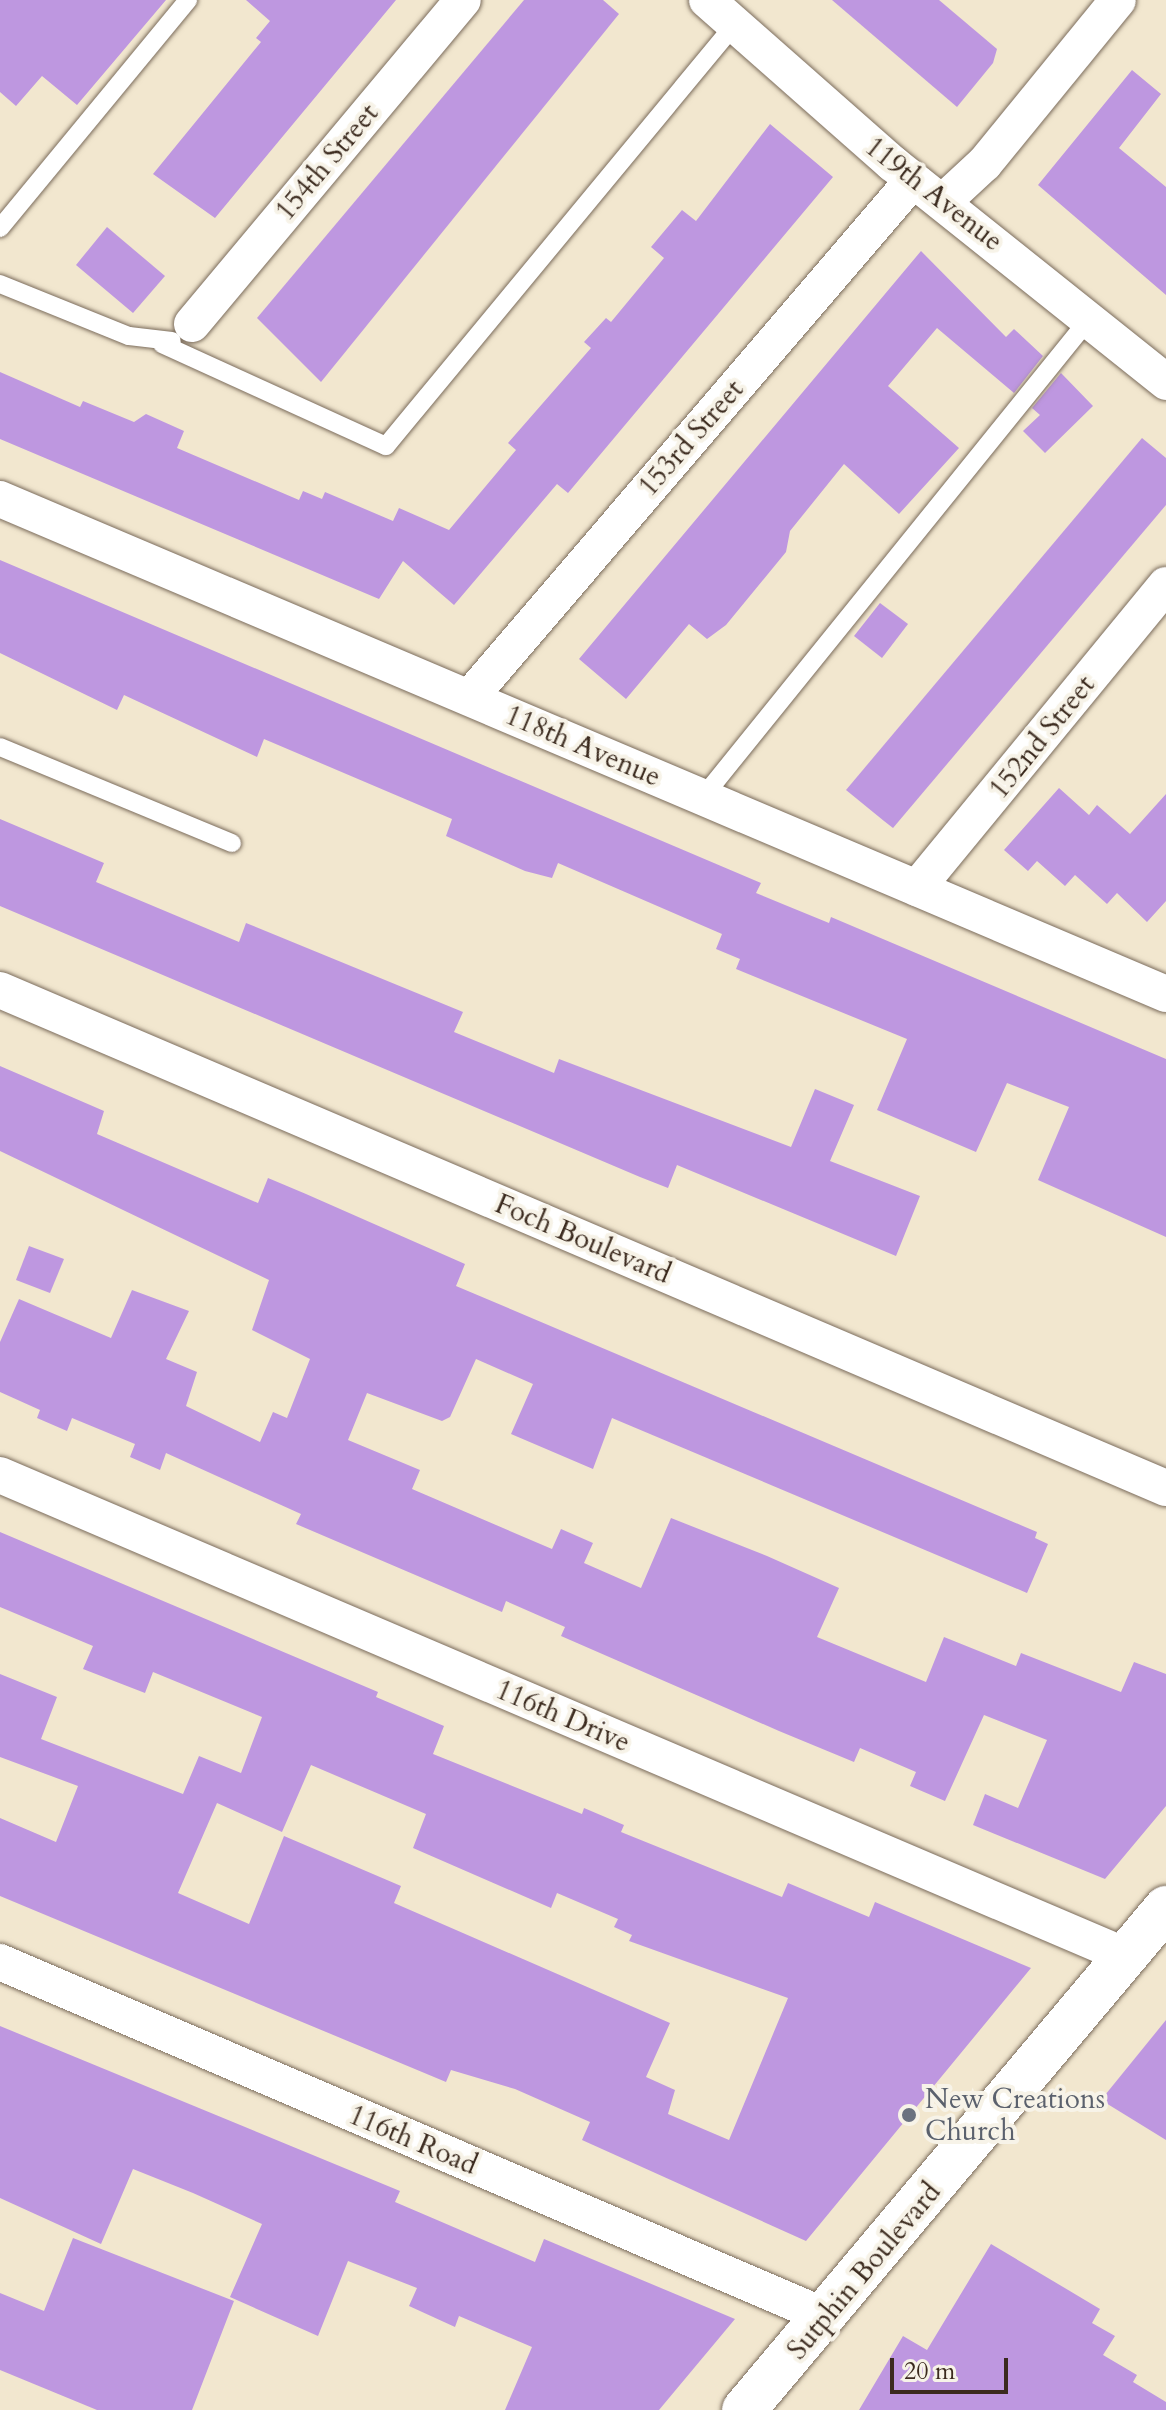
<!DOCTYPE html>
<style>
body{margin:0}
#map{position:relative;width:1166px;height:2410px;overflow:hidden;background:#f2e7cf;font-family:Cardo,serif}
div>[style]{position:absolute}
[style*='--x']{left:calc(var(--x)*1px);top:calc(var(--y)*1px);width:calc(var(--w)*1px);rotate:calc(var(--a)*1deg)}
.building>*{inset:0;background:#be97e0}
.roads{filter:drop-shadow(0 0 2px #7b6c5c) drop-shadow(0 0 2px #7b6c5c)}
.lane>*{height:18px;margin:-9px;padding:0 9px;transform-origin:9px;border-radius:9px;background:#fff}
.street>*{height:36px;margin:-18px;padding:0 18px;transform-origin:18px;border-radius:18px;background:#fff}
.secondary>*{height:44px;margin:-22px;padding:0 22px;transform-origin:22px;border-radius:22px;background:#fff}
.dots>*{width:22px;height:22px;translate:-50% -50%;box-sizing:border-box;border:4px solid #f7f3e8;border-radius:50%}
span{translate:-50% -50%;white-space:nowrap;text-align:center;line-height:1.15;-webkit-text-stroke:8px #f7f3e8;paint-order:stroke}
.street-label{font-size:28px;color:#3b2a1e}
.worship-label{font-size:28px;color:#5b616d}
.left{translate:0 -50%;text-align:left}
.scale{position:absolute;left:890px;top:2358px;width:118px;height:36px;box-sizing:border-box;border:4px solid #3b2a1e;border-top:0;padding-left:10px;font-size:24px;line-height:28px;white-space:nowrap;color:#3b2a1e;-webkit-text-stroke:6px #f7f3e8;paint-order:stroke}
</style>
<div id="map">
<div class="building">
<i style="clip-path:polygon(0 0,166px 0,77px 105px,42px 76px,16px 106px,0 92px)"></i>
<i style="clip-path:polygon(246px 0,396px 0,215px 218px,153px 174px,261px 42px,256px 38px,270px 21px)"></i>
<i style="clip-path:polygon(524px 0,603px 0,619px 14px,321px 382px,257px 318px)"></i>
<i style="clip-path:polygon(832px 0,939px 0,997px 49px,993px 63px,957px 107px)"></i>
<i style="clip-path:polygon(1132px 70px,1161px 94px,1119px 148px,1166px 187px,1166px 295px,1038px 185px)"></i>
<i style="clip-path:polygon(770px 124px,833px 177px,568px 493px,557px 484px,454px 605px,403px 561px,379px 599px,0 439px,0 372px,80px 407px,83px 401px,134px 422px,146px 414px,184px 431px,177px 448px,299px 500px,303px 491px,322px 499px,325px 492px,393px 521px,399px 508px,449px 530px,516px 450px,508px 443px,591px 348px,584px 342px,606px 318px,611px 322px,664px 258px,651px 247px,682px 210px,696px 221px)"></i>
<i style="clip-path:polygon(107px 227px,165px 276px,133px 313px,76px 265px)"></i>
<i style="clip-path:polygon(921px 251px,1006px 337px,1014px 329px,1043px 356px,1014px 393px,937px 328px,888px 386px,959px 448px,899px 514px,844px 464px,790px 531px,786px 552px,726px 625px,707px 639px,689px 624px,626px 699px,579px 659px)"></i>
<i style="clip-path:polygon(1061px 373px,1093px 406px,1045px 453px,1023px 431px,1040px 415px,1032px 408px)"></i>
<i style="clip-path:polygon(1142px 438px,1166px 458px,1166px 505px,893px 828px,884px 821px,846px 790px)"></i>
<i style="clip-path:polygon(0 560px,761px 883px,756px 893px,785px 905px,829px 923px,831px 917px,1166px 1059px,1166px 1237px,1038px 1180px,1069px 1107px,1007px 1083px,976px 1152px,877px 1110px,907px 1039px,736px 969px,740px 959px,716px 949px,722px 934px,558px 863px,552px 878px,525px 871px,446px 836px,452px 819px,264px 739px,257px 757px,124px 695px,117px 710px,0 653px)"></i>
<i style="clip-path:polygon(880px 603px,908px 624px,882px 658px,854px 636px)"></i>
<i style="clip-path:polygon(1059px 788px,1089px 815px,1097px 805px,1130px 834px,1166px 794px,1166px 901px,1147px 922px,1117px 893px,1107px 904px,1075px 875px,1065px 886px,1037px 861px,1028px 871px,1004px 850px)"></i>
<i style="clip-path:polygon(0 819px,104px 863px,96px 882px,239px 942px,246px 923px,463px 1012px,454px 1032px,554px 1073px,559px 1059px,791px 1147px,815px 1089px,854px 1105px,830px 1161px,920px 1196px,896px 1256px,677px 1165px,668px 1188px,640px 1177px,0 906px)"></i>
<i style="clip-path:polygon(0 1066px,104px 1111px,97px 1134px,258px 1203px,268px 1178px,306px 1194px,465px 1264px,456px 1286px,1037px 1532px,1035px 1538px,1048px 1544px,1027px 1593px,612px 1418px,593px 1469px,511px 1434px,533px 1384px,476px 1359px,450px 1417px,442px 1421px,367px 1393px,348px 1440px,420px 1470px,412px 1489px,552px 1549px,561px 1529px,593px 1543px,584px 1563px,641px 1588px,671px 1518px,767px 1556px,839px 1588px,817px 1637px,926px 1682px,944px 1637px,1016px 1666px,1021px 1653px,1121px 1692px,1134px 1662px,1166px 1674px,1166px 1806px,1105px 1879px,973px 1825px,985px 1794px,1018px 1808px,1047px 1740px,984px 1715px,945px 1801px,910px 1786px,916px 1772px,860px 1748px,854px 1762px,779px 1731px,561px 1636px,565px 1627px,506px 1601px,502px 1612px,296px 1524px,301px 1514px,166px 1453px,160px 1470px,130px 1457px,135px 1444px,72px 1418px,67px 1431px,37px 1418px,40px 1410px,0 1392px,0 1342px,19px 1299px,111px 1338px,132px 1290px,189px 1311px,166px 1359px,197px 1372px,186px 1406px,260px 1442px,273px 1412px,287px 1418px,310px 1359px,252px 1330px,269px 1280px,0 1151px)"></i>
<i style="clip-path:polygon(29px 1246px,64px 1259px,50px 1293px,16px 1280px)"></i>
<i style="clip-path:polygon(evenodd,0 1532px,378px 1692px,376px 1697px,444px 1726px,433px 1754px,582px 1814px,584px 1808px,624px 1825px,621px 1832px,782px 1897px,788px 1883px,869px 1917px,875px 1902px,1031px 1968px,806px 2241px,582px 2140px,590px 2122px,515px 2089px,451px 2070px,446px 2082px,0 1896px,0 1818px,56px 1842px,78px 1786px,0 1757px,0 1674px,57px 1697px,41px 1739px,183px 1794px,199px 1756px,241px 1773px,262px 1717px,153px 1672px,145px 1693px,83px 1669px,93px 1646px,0 1607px,0 1532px,311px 1765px,426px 1814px,413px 1848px,551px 1908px,557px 1893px,618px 1919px,614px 1927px,632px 1935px,629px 1941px,788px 1998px,729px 2140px,668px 2114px,675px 2090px,646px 2077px,670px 2023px,394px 1903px,401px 1886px,284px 1836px,249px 1924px,178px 1893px,217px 1803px,282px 1832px,311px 1765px)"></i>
<i style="clip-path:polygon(1166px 2020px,1166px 2140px,1101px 2100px)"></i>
<i style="clip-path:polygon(0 2026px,400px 2191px,395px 2202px,535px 2262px,544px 2239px,735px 2319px,659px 2410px,505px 2410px,532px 2347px,459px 2316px,455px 2327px,409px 2306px,417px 2288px,348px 2261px,318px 2336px,230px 2297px,262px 2224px,193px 2193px,133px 2169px,101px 2244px,0 2198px)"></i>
<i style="clip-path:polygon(73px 2238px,234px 2301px,192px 2410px,97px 2410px,0 2370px,0 2293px,44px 2311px)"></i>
<i style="clip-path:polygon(991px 2244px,1100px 2309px,1092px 2323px,1115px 2336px,1103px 2355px,1137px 2375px,1133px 2382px,1166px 2402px,1166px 2410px,859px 2410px,903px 2336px,927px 2350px)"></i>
</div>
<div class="roads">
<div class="lane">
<i style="--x:0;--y:228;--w:296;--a:-50.5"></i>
<i style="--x:0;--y:284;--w:139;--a:22"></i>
<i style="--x:129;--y:336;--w:43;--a:6.6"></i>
<i style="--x:162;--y:344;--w:246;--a:24.5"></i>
<i style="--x:386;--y:446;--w:548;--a:-50.41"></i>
<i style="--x:0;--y:747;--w:251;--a:22.5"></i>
<i style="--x:703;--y:797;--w:614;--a:-51.08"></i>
</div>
<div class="street">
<i style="--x:707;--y:0;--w:247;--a:41.4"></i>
<i style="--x:892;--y:163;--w:351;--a:38.6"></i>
<i style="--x:945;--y:200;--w:54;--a:-42.8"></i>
<i style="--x:985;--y:163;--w:210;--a:-50.8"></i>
<i style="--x:192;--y:324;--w:422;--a:-50.1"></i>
<i style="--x:0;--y:499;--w:1267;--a:23"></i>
<i style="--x:470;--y:697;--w:681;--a:-49.41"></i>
<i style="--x:917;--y:888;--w:392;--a:-50.6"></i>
<i style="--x:0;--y:990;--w:1268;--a:23.13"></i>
<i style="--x:0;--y:1475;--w:1224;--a:23.13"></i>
<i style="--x:0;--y:1962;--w:900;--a:23.23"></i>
</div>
<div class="secondary">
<i style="--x:744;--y:2410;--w:656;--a:-49.95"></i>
</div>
</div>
<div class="dots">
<i style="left:909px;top:2115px;background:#6b7280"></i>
</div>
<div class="street-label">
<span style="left:327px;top:162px;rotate:-50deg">154th Street</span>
<span style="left:934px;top:194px;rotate:38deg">119th Avenue</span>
<span style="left:691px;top:438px;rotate:-49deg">153rd Street</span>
<span style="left:1042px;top:737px;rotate:-51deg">152nd Street</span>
<span style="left:583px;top:746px;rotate:23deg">118th Avenue</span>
<span style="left:583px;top:1239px;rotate:23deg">Foch Boulevard</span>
<span style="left:563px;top:1716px;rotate:23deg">116th Drive</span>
<span style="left:413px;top:2140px;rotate:23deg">116th Road</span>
<span style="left:864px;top:2271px;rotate:-50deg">Sutphin Boulevard</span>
</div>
<div class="worship-label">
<span class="left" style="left:925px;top:2115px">New Creations<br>Church</span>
</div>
<div class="scale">20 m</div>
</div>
